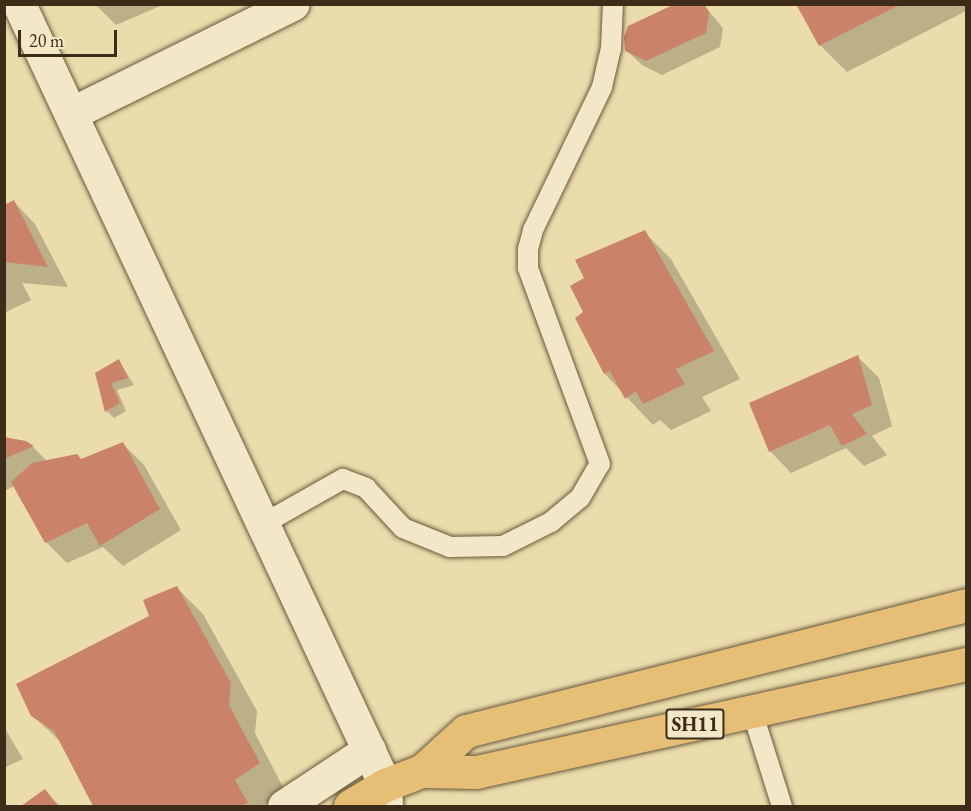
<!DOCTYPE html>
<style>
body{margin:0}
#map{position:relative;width:971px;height:811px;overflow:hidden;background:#ebdcab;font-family:"EB Garamond",serif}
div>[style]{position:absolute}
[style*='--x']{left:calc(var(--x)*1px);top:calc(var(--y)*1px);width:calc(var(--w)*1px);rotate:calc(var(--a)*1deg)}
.shadow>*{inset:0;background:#0003}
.building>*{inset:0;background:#ca8368}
.roads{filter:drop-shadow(0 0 2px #68583d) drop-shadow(0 0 2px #68583d)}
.service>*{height:20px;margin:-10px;padding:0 10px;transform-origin:10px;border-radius:10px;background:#f2e8c8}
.minor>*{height:33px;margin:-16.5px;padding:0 16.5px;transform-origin:16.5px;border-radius:16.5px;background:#f2e8c8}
.primary>*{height:33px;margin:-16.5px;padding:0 16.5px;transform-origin:16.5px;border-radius:16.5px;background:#e6be76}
span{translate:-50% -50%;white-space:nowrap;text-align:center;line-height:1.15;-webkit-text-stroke:4.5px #f2e8c8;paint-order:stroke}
.shield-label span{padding:2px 4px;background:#f2e8c8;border:2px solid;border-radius:4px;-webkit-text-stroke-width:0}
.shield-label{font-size:20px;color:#3d2c18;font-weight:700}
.frame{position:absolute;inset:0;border:6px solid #3d2c18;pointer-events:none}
.scale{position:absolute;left:18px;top:30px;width:99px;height:27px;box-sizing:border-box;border:3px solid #3d2c18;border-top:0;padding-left:8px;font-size:18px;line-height:21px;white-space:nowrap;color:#3d2c18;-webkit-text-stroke:4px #f2e8c8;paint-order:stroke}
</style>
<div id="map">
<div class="shadow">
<i style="clip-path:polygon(95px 4px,165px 4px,116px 25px)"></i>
<i style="clip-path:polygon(703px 4px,723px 28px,720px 47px,662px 75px,642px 65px,626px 50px)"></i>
<i style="clip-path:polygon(798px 4px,966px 4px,966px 11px,847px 72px,820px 45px)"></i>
<i style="clip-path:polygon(14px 202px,35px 224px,68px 287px,22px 283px,31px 300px,4px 313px,4px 206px)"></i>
<i style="clip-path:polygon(644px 232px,671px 259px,740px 379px,702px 397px,711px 411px,671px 430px,660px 420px,653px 425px,605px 374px,584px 313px,586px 279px)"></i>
<i style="clip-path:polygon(858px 357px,879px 378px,892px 426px,872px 436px,887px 455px,864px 466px,846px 448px,791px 473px,770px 451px)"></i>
<i style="clip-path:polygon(119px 361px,134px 385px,117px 390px,126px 411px,114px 418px,107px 411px,96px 373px)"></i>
<i style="clip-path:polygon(4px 440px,33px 447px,47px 461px,82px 460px,122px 443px,144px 465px,181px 530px,123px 566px,103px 547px,67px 563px,46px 542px,15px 486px,4px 491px)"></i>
<i style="clip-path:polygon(176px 587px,203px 614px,257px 711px,255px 733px,285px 791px,262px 806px,95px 806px,63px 744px,32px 715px,151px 616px)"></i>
<i style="clip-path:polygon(4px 727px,23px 759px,4px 768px)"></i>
<i style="clip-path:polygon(45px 791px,60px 806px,23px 806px)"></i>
</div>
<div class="building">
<i style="clip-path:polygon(675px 4px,704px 4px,709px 12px,706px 33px,646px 61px,625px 51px,624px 37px,628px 26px)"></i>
<i style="clip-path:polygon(796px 4px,901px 4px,819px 46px)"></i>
<i style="clip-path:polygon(14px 200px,48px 267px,4px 262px,4px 205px)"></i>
<i style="clip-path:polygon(645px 230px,714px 351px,676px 369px,685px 384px,643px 404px,636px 391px,625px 399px,610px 371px,604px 374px,575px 318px,583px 312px,570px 286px,584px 278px,575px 260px)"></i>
<i style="clip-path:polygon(858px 355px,872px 405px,852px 414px,867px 434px,842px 446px,830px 425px,769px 452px,749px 403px)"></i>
<i style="clip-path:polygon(119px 359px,128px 378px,111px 383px,120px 403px,105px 412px,95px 373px)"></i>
<i style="clip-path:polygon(4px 437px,26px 441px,34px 446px,4px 459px)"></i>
<i style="clip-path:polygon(123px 442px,160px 509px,100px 546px,87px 523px,45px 543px,11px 482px,32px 463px,77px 454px,81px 459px)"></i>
<i style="clip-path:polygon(177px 586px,231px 683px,229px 705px,260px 763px,235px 780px,248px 803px,240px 806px,93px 806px,54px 731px,31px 716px,16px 684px,149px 616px,143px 600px)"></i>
<i style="clip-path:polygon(45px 789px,58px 806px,21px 806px)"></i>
</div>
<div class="roads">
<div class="service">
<i style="--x:263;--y:524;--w:92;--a:-29.4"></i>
<i style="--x:343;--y:479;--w:25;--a:21"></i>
<i style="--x:366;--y:488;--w:54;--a:47.2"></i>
<i style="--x:403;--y:528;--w:51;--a:22"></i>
<i style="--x:450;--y:547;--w:53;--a:-1.1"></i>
<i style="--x:503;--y:546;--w:54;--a:-26.6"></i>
<i style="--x:551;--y:522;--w:38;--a:-40"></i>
<i style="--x:580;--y:498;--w:39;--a:-60"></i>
<i style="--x:600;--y:464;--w:209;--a:-110.2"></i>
<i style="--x:528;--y:268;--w:19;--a:-90"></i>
<i style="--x:528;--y:249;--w:20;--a:-75"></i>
<i style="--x:533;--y:230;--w:159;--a:-64.2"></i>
<i style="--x:602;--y:87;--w:39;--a:-77"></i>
<i style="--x:611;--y:49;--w:45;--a:-87.5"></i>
<i style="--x:752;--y:711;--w:100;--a:72.5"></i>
</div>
<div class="minor">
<i style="--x:19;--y:4;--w:863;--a:64.89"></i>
<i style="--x:385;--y:785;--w:21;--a:87"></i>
<i style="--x:72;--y:113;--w:246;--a:-26.3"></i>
<i style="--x:284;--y:806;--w:102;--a:-33.4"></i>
</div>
<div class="primary">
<i style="--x:422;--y:771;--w:59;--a:-42.3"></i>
<i style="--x:466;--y:731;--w:516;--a:-14.14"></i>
<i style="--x:350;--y:806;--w:41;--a:-31"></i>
<i style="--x:385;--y:785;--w:40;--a:-21"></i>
<i style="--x:422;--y:771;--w:54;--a:1.1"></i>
<i style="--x:476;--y:772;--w:502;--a:-12.43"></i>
</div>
</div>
<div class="shield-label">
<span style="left:695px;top:724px">SH11</span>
</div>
<div class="frame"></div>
<div class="scale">20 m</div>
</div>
